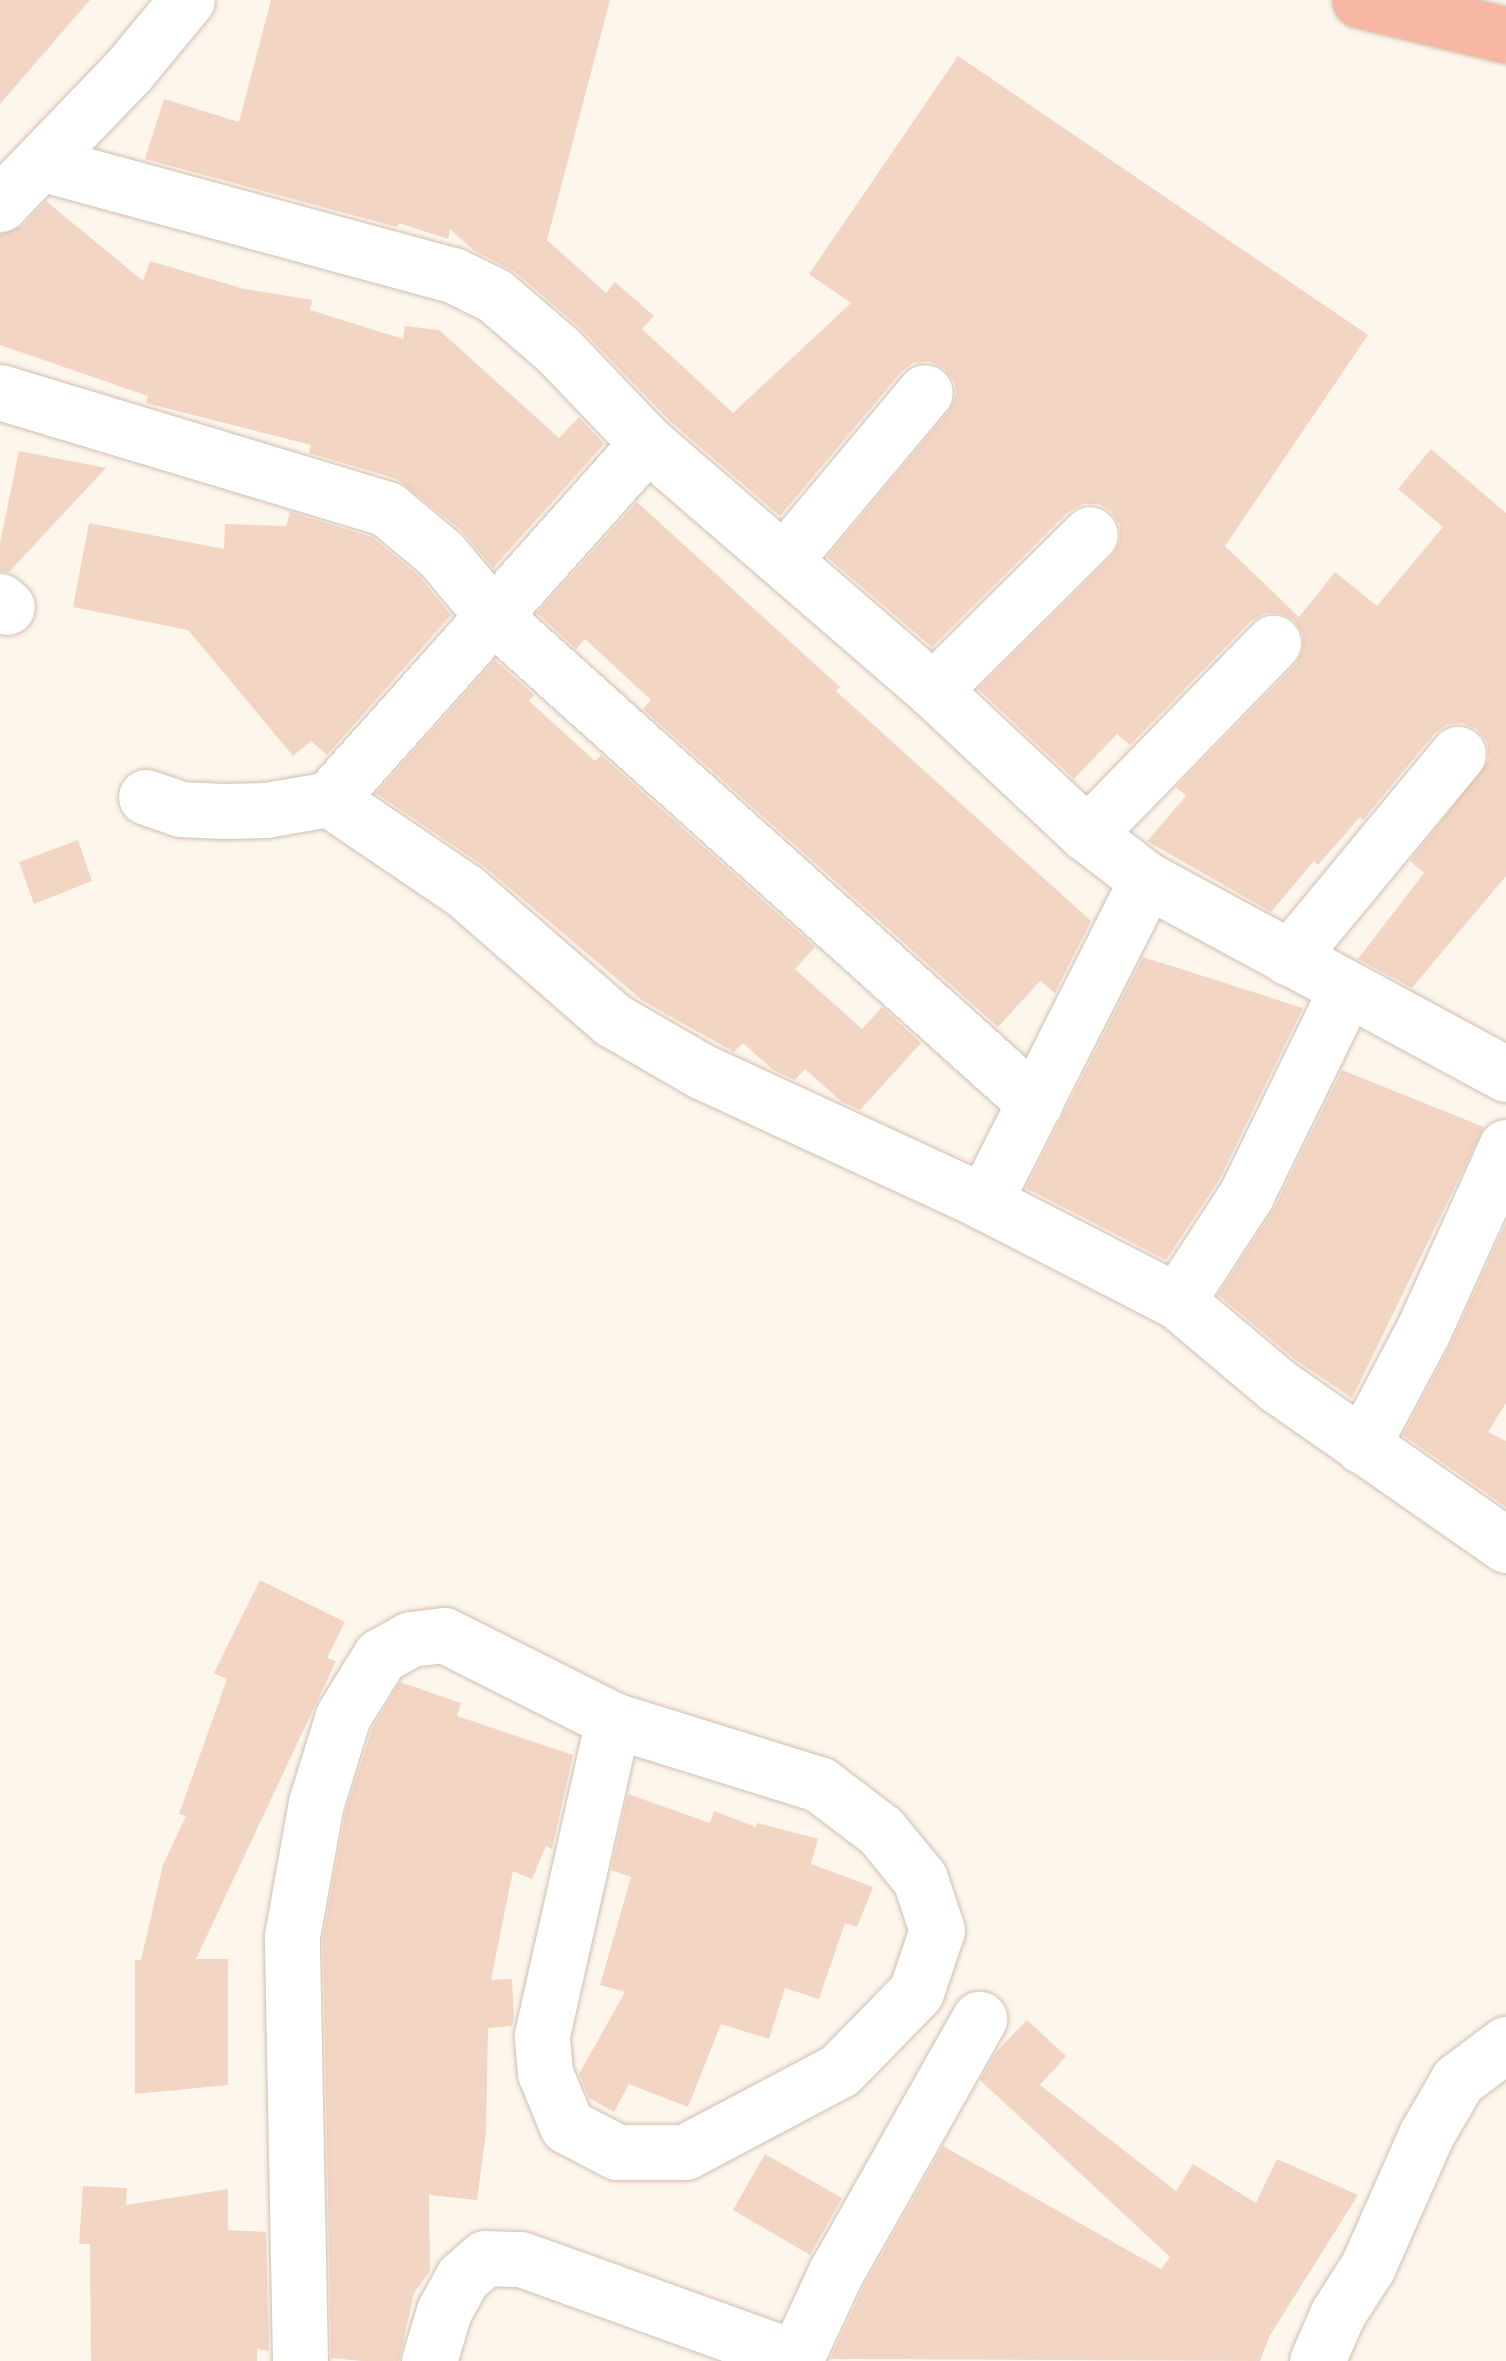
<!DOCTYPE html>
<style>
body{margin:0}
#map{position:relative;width:1506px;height:2361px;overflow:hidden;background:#fdf6ec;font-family:"PT Sans Narrow",sans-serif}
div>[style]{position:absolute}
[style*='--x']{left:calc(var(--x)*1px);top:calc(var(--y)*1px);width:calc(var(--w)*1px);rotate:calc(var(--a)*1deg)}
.building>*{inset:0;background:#f3d5c3}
.roads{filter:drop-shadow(0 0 2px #d1beb0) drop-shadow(0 0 2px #d1beb0)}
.minor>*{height:55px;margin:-27.5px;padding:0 27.5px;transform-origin:27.5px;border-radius:27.5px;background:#fff}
.highway>*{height:55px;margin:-27.5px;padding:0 27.5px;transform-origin:27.5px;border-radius:27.5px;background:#f7b7a3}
span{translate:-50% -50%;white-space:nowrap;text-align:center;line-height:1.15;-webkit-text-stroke:8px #fffaf3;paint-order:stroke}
</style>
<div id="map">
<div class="building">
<i style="clip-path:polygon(0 0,90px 0,0 104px)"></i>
<i style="clip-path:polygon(271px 0,610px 0,547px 240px,606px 293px,615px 282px,654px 316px,642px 329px,733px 413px,851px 303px,809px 274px,958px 56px,1368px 335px,1225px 546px,1299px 617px,1335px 572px,1377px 606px,1443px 527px,1398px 489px,1431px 449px,1506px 513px,1506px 876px,1412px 988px,1358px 959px,1424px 873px,1410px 861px,1489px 760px,1487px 742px,1477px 729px,1462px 723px,1446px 725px,1434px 734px,1363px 820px,1360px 817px,1318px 865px,1314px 861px,1271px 912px,1147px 841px,1186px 796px,1176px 787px,1296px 664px,1303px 650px,1303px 634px,1294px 620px,1280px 613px,1264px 613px,1251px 621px,1130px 745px,1117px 734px,1074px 779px,978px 689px,1113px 555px,1120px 541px,1120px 525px,1111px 511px,1099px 504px,1083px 504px,1068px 512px,932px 647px,827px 557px,949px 411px,956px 396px,955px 382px,944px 368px,929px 361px,913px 363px,902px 371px,780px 516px,669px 420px,578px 326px,514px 271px,473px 250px,450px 229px,448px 239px,399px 223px,397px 227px,145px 159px,164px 99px,239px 122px)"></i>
<i style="clip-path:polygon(46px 201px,143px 281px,150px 261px,244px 289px,312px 300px,310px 310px,403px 339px,405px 326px,439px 330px,559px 438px,579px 417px,604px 444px,493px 568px,461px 530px,397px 479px,309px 453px,311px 445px,146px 403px,148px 396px,0 345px,0 234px,22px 226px)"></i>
<i style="clip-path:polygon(19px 451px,106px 468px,9px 572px,0 571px,0 543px)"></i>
<i style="clip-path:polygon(637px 502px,840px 687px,836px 691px,1091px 921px,1055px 993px,1040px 981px,998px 1027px,643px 709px,651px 700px,585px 639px,576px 649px,537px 613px)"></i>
<i style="clip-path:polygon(290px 512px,372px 537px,419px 576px,451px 615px,327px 755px,311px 741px,293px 756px,188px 630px,73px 607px,89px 523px,224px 549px,225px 524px,286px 526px)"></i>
<i style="clip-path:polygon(495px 660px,534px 695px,529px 701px,595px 761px,601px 755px,815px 947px,795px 969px,862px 1029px,882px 1007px,921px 1043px,860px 1110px,842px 1102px,805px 1069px,795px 1080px,773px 1070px,743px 1043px,734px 1052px,643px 1001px,485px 867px,376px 793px)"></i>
<i style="clip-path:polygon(78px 840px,92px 881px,34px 904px,19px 862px)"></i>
<i style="clip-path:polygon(1143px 957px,1303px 1008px,1219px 1180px,1166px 1260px,1026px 1188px)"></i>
<i style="clip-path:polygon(1342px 1070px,1484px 1127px,1352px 1398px,1297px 1361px,1218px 1295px,1274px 1209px)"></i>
<i style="clip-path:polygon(1506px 1223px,1506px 1403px,1488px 1432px,1506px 1441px,1506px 1507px,1403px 1435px,1451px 1344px)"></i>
<i style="clip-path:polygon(260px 1580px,345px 1622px,327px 1658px,336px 1661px,196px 1959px,228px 1959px,228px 2085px,135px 2094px,135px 1960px,141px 1960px,163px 1865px,186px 1816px,179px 1814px,227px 1679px,214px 1673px)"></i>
<i style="clip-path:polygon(400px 1682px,461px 1703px,457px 1716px,573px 1755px,552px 1849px,546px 1846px,532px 1879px,513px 1871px,491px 1980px,512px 1979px,514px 2017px,512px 2026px,488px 2028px,486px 2133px,477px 2200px,429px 2195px,430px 2271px,414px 2293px,399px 2361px,362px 2361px,331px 2358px,323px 1938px,346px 1810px,372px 1729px)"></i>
<i style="clip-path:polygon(628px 1794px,710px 1823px,714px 1811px,756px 1827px,757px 1823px,818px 1839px,811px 1864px,873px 1887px,857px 1927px,845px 1923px,819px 1999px,785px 1988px,769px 2039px,721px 2024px,688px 2107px,629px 2084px,614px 2112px,589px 2098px,579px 2074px,625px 1992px,600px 1985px,631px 1877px,611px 1870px)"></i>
<i style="clip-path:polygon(1027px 2020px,1066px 2056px,1040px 2085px,1176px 2191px,1193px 2164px,1256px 2203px,1277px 2159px,1358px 2195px,1269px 2337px,1260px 2361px,830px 2359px,864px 2286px,943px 2146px,1161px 2269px,1170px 2257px,980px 2080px,997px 2051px)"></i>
<i style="clip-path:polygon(765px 2154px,842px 2198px,810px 2255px,733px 2210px)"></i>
<i style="clip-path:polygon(83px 2186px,127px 2188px,126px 2205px,228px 2189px,228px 2230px,266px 2232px,269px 2351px,257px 2349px,257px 2361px,91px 2361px,90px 2244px,79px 2244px)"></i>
</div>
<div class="roads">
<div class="minor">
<i style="--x:40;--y:163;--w:428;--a:15.2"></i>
<i style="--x:453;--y:275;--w:46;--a:26"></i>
<i style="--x:494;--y:295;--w:84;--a:40.7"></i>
<i style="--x:558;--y:350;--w:129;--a:46.3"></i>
<i style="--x:647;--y:443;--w:378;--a:40.8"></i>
<i style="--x:933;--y:690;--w:211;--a:43.1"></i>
<i style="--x:1087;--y:834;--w:76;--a:37.5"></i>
<i style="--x:1147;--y:880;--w:408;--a:28.4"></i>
<i style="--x:0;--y:204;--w:185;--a:-46.1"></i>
<i style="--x:128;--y:71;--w:92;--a:-50.3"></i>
<i style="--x:0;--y:392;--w:404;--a:16.8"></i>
<i style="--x:387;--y:509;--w:70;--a:39.8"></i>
<i style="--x:441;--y:554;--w:80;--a:50.1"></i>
<i style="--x:492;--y:615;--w:730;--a:41.95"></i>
<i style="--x:784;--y:560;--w:219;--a:-50"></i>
<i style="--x:0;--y:601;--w:9;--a:41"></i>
<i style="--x:933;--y:690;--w:221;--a:-44.8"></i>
<i style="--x:146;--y:797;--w:36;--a:19"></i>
<i style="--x:180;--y:809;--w:44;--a:2.6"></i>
<i style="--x:224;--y:811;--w:42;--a:-1.4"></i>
<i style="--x:266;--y:810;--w:64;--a:-9.9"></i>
<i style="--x:329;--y:799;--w:164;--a:34.1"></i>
<i style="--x:465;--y:891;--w:196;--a:41.1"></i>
<i style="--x:613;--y:1020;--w:102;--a:30.1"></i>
<i style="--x:701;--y:1071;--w:312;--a:24.8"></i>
<i style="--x:984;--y:1202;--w:217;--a:27.2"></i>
<i style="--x:1177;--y:1301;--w:132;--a:40.1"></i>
<i style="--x:1278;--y:1386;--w:278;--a:34.9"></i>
<i style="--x:329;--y:799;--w:477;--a:-48.2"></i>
<i style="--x:1087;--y:834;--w:267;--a:-45.8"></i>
<i style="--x:1289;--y:958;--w:265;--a:-50.4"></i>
<i style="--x:984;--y:1202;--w:361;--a:-63.2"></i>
<i style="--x:1177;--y:1301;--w:126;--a:-56.9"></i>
<i style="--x:1246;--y:1195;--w:228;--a:-64"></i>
<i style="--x:1362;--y:1446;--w:130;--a:-62.1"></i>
<i style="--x:1423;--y:1331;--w:202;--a:-65.7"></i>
<i style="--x:300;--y:2361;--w:425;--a:-91.1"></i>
<i style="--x:292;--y:1936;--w:135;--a:-79.8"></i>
<i style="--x:316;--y:1803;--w:91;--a:-72.8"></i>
<i style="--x:343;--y:1716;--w:70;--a:-58.3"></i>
<i style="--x:380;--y:1656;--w:35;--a:-29"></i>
<i style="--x:411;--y:1639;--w:33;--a:-7"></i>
<i style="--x:444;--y:1635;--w:189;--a:26.7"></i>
<i style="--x:613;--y:1720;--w:216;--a:17.3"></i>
<i style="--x:819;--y:1784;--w:78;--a:37.2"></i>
<i style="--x:881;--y:1831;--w:62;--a:50.9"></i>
<i style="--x:920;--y:1879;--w:54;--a:71.6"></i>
<i style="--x:937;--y:1930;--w:65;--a:108.7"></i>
<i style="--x:916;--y:1992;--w:109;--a:134.3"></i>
<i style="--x:840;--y:2070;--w:175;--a:152.1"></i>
<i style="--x:685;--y:2152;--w:68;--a:180"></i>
<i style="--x:617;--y:2152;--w:56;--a:-152.5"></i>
<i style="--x:567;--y:2126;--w:57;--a:-112.5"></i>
<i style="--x:545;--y:2073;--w:38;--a:-95"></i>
<i style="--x:542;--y:2035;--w:323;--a:-77.3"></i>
<i style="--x:429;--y:2361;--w:52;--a:-73.3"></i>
<i style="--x:444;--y:2311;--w:38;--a:-61"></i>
<i style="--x:462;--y:2278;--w:30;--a:-41"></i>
<i style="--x:485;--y:2258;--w:36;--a:2"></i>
<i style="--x:521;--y:2259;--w:292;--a:19.8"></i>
<i style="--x:796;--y:2358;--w:95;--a:-65.1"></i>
<i style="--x:836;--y:2272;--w:291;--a:-60.5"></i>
<i style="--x:1317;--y:2361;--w:52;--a:-66.4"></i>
<i style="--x:1338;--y:2313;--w:56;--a:-57.4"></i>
<i style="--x:1368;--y:2266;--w:143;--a:-66.1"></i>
<i style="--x:1426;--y:2135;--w:64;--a:-59.8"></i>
<i style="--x:1458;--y:2080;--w:60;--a:-36.9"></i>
</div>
<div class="highway">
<i style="--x:1360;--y:0;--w:150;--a:13.5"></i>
</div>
</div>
</div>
